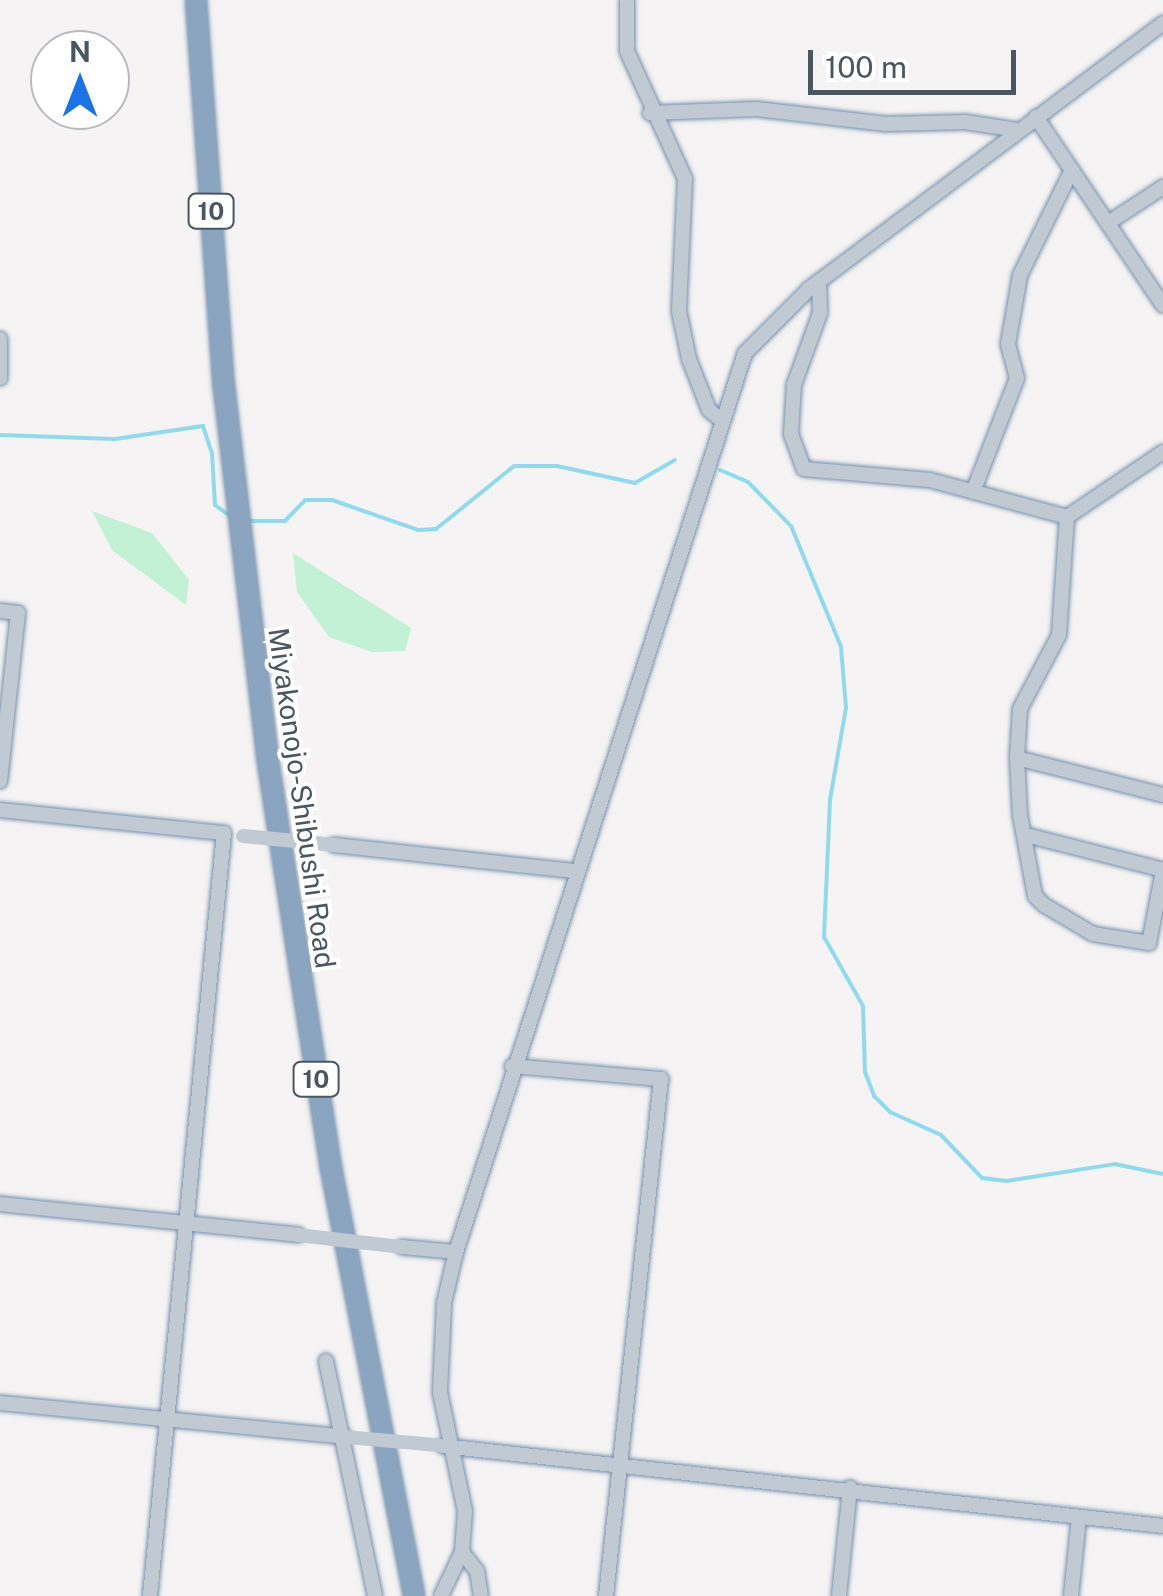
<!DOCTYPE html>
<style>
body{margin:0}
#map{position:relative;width:1163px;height:1596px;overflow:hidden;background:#f5f3f3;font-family:"Public Sans",sans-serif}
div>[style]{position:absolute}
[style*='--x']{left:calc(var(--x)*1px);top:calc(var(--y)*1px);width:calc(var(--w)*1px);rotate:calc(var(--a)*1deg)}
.green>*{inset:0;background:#c3f1d5}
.stream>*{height:4px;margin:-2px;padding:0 2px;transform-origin:2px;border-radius:2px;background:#90daee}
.roads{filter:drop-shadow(0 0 2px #7690ad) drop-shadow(0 0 2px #7690ad)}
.minor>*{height:14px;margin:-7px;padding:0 7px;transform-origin:7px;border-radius:7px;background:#c1cad2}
.highway>*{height:20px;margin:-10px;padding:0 10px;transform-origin:10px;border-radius:10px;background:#8ba5c1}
.minor-bridge>*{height:14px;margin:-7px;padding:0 7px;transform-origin:7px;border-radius:7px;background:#c1cad2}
span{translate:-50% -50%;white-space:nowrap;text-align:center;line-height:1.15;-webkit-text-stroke:8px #fff;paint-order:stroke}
.shield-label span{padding:2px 8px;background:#fff;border:2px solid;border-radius:8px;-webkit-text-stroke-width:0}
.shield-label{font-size:25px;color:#4a5661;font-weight:700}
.street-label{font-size:28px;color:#4a5661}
.north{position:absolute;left:30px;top:30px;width:100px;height:100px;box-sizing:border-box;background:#fff;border:2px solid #b7bbc0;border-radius:50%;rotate:0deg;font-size:28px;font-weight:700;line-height:40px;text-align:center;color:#4a5661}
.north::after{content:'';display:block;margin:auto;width:35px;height:45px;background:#1a73e8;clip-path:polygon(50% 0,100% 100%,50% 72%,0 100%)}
.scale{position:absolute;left:808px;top:50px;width:208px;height:45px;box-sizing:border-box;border:5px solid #4a5661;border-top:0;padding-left:12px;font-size:30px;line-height:35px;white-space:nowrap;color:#4a5661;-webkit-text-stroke:8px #fff;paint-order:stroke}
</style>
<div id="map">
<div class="green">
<i style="clip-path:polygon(92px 511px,152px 533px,189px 580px,186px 605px,112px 550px)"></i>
<i style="clip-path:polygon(293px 553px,411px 628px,405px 651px,372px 652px,329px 637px,297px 592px)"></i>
</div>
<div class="stream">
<i style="--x:0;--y:435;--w:115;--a:2"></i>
<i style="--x:115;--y:439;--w:89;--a:-8.4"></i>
<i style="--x:203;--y:426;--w:28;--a:72"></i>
<i style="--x:212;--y:453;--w:52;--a:86.7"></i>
<i style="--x:215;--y:505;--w:22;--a:36"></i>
<i style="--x:720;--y:470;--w:30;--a:23"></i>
<i style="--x:748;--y:482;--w:62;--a:45.7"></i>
<i style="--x:791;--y:526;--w:131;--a:67.5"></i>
<i style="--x:841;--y:647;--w:61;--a:85.3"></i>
<i style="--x:846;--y:708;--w:93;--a:99.9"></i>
<i style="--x:830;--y:800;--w:137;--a:92.5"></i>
<i style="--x:824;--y:937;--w:79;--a:60.5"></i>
<i style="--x:863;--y:1006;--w:66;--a:88.3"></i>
<i style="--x:865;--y:1072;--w:26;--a:69"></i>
<i style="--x:874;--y:1096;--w:23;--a:45"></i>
<i style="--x:890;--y:1112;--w:56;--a:24.3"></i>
<i style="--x:941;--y:1135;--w:59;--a:46.4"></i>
<i style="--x:982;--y:1178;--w:25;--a:7"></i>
<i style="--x:1007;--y:1181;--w:109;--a:-8.9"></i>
<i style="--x:1115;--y:1164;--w:49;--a:11.8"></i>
<i style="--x:247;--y:521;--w:38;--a:0"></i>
<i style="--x:285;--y:521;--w:29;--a:-46"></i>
<i style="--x:305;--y:500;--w:27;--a:0"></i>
<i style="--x:332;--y:500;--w:91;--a:19.2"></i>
<i style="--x:418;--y:530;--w:18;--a:-3"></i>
<i style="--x:436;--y:529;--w:100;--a:-38.9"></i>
<i style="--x:514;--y:466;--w:43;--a:0"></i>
<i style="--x:557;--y:466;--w:80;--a:12.3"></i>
<i style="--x:635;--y:483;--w:46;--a:-29.9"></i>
</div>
<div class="roads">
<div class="minor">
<i style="--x:627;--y:0;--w:51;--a:90"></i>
<i style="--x:627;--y:51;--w:141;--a:65.6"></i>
<i style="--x:685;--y:179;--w:132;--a:92.6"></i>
<i style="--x:679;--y:311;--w:49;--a:78.2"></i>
<i style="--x:689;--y:359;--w:55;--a:68.6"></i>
<i style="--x:709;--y:410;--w:17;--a:40"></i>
<i style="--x:650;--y:113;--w:106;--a:-2.2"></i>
<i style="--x:756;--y:109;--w:131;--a:6.6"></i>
<i style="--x:886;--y:124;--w:79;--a:-1.5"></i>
<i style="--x:965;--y:122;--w:54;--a:8.6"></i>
<i style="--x:1036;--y:117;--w:227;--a:56"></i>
<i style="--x:1108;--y:223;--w:66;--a:-33.2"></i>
<i style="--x:819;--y:281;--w:32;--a:88"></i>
<i style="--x:820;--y:313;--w:77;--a:109.9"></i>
<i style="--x:794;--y:385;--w:49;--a:93.5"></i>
<i style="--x:791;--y:434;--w:37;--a:70"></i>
<i style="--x:804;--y:469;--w:126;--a:5"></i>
<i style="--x:930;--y:480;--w:142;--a:15.1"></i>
<i style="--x:0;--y:339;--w:39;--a:90"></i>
<i style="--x:1163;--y:452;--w:116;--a:145.9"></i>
<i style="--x:1067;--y:517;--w:118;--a:93.9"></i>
<i style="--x:1059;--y:635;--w:84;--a:117.8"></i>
<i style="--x:1020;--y:709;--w:49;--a:93.5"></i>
<i style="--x:1017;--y:758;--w:57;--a:87"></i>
<i style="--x:1020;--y:815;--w:82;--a:79.5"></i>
<i style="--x:1035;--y:896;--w:13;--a:45"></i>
<i style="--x:1044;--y:905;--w:57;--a:30.6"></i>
<i style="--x:1093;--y:934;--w:57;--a:9.1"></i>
<i style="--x:1149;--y:943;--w:73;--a:-79"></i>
<i style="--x:973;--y:492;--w:122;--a:-68.9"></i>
<i style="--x:1017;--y:378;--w:35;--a:-105"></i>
<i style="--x:1008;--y:344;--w:70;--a:-80.1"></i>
<i style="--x:1020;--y:275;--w:117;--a:-63.7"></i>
<i style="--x:0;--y:611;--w:18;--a:6"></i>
<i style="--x:18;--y:613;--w:169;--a:96.1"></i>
<i style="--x:1017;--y:758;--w:151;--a:14.2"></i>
<i style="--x:0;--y:810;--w:225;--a:5.9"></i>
<i style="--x:224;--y:833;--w:767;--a:95.54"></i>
<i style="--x:1026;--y:835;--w:141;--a:14.3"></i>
<i style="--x:334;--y:845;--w:241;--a:6.2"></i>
<i style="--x:512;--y:1066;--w:150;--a:5"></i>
<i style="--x:661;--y:1079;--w:520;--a:96.07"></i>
<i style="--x:0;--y:1204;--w:300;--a:5.9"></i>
<i style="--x:402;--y:1247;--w:54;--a:5.3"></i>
<i style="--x:326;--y:1361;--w:240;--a:78.2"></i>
<i style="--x:0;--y:1403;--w:347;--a:5.6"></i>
<i style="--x:443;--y:1446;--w:724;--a:6.34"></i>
<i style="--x:462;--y:1552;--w:24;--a:52"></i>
<i style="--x:477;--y:1571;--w:25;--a:81"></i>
<i style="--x:441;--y:1596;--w:49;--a:-64.5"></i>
<i style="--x:462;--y:1552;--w:41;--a:-85.8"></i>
<i style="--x:465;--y:1511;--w:122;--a:-101.9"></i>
<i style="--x:440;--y:1392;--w:89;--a:-87.4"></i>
<i style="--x:444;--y:1303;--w:52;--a:-76.8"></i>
<i style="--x:456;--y:1252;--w:944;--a:-72.18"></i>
<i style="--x:745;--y:353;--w:91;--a:-45"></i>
<i style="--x:809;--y:289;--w:443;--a:-36.9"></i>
<i style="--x:839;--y:1596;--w:109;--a:-84.2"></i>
<i style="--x:1071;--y:1596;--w:79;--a:-84.2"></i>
</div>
<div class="highway">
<i style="--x:196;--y:0;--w:388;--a:85.9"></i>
<i style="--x:224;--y:387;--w:371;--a:83.3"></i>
<i style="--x:267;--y:755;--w:413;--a:81.2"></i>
<i style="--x:330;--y:1163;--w:441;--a:79"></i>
</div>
</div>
<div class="minor-bridge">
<i style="--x:243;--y:836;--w:91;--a:5.6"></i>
<i style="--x:298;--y:1235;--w:105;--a:6.6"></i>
<i style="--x:345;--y:1437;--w:92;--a:5"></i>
</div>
<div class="shield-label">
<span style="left:211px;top:211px">10</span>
<span style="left:316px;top:1079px">10</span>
</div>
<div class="street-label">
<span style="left:302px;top:798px;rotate:82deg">Miyakonojo-Shibushi Road</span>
</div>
<div class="north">N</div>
<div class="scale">100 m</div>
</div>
